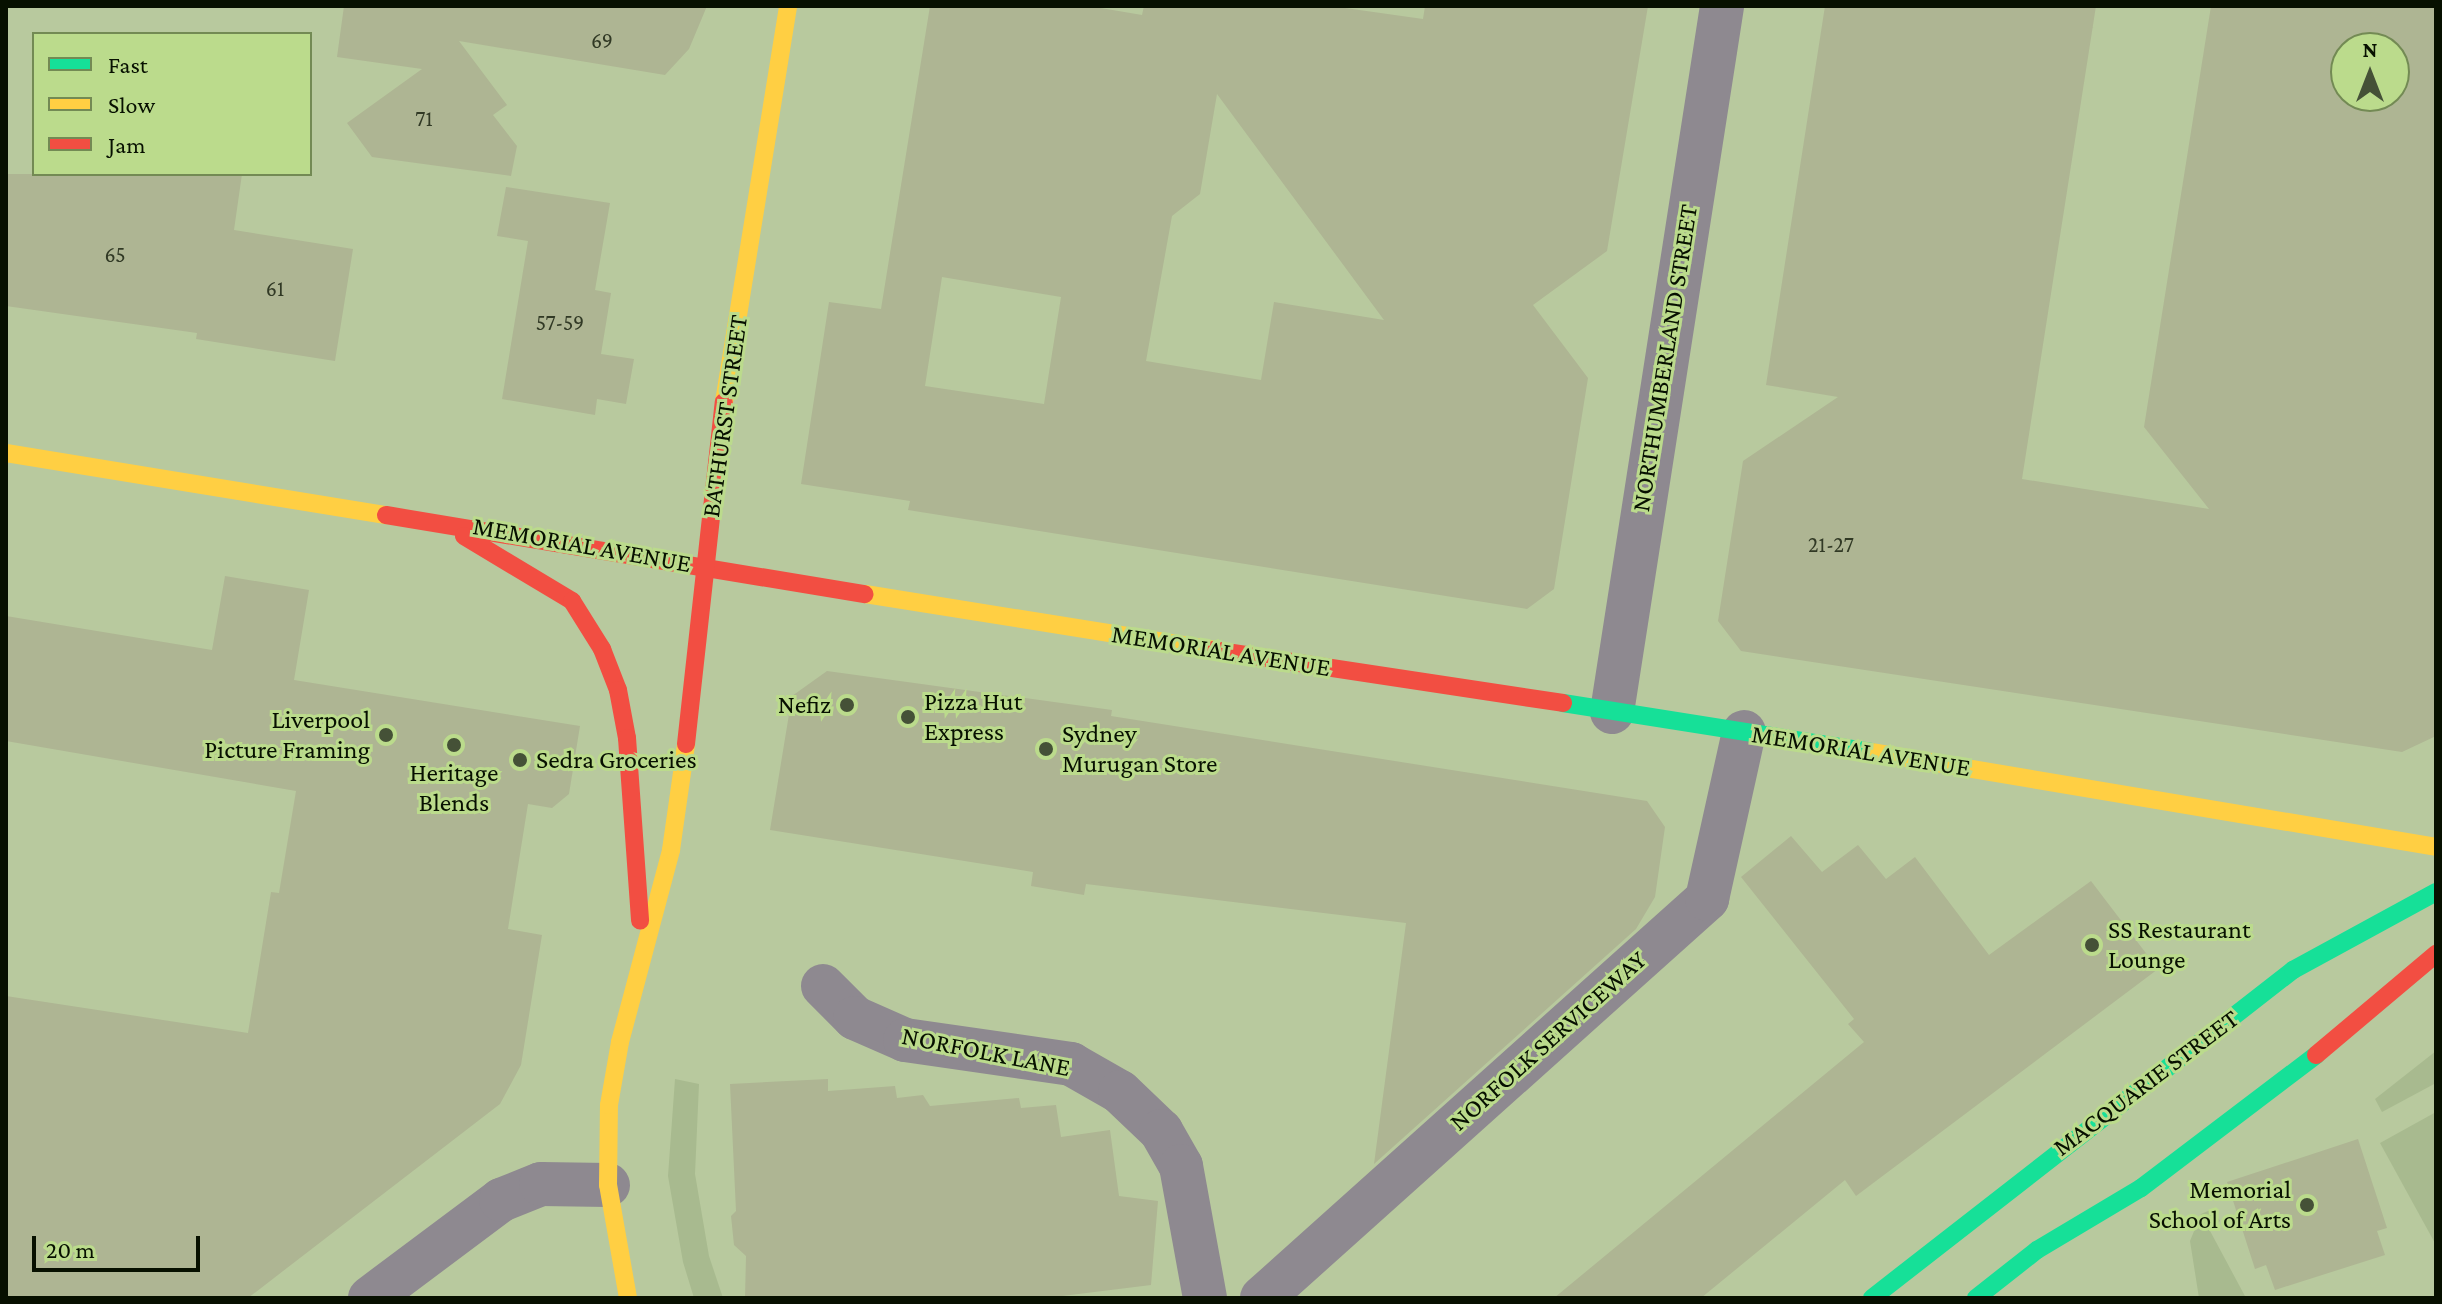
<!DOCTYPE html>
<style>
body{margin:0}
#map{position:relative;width:2442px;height:1304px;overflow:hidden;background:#b8c99e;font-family:"Crimson Pro",serif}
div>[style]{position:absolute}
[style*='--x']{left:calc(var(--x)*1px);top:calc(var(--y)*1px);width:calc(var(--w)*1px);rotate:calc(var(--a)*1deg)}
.green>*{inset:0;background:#a8ba8f}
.building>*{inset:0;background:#aeb593}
.street>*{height:44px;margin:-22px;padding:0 22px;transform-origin:22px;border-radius:22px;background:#8e8990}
.fast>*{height:18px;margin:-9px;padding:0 9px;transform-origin:9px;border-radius:9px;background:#16e098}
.slow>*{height:18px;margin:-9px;padding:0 9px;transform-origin:9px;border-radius:9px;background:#ffcf43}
.jam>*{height:18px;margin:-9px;padding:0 9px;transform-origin:9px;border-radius:9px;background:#f24e42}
.dots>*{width:22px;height:22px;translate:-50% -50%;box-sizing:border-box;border:4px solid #bbdb8c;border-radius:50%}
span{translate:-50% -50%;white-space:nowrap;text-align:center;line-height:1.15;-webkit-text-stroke:6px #bbdb8c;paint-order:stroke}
.number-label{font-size:22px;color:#313925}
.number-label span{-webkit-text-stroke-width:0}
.street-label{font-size:26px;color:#071000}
.poi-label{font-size:26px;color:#071000}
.left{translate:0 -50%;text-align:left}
.right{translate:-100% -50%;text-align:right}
.frame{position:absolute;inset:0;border:8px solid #071000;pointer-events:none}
.legend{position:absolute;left:32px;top:32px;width:280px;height:144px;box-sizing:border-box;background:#bbdb8c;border:2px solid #738a54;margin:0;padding:10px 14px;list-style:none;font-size:24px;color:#071000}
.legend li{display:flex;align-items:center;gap:16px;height:40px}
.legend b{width:40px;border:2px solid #738a54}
.north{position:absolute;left:2330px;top:32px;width:80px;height:80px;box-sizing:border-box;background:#bbdb8c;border:2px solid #738a54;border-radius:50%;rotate:0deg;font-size:22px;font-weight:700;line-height:32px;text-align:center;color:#071000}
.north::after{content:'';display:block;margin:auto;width:28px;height:36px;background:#455137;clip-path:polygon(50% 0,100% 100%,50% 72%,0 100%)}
.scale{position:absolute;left:32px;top:1236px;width:168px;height:36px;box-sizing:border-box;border:4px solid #071000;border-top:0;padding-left:10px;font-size:24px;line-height:28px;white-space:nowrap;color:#071000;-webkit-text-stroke:6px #bbdb8c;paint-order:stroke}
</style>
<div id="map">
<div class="green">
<i style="clip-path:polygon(2436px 1051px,2436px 1083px,2382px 1112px,2375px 1099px)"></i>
<i style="clip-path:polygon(675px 1079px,699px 1084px,695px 1174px,709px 1256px,723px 1298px,694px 1298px,683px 1262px,668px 1176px)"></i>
<i style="clip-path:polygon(2436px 1112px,2436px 1245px,2380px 1143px)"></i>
<i style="clip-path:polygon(2213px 1209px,2220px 1221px,2209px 1229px,2246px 1298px,2199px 1298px,2190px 1241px,2201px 1214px)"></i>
</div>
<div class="building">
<i style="clip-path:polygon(344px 6px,707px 6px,689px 49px,665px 75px,459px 41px,507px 105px,493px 115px,517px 146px,511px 176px,372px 157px,347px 123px,422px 69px,337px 57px)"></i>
<i style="clip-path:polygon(evenodd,930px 6px,1089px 6px,1142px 15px,1144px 6px,1331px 6px,1423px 19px,1425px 6px,1648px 6px,1607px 251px,1533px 305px,1588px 378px,1554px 589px,1527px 609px,908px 510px,910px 501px,801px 484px,829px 302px,881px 309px,930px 6px,1217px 94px,1384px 320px,1274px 302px,1261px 380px,1146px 361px,1172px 216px,1200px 194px,1217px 94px,930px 6px,942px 277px,1061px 297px,1044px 404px,925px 386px,942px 277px)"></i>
<i style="clip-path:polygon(evenodd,1825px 6px,2096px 6px,2022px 479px,2209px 509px,2144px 427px,2211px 6px,2436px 6px,2436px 736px,2402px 752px,1741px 651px,1718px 621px,1743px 461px,1838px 397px,1766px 385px,1825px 6px,2346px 48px,2394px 48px,2394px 96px,2346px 96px,2346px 48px)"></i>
<i style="clip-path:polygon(6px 174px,242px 174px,234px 230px,353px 249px,335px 361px,196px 339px,197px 333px,6px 306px)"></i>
<i style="clip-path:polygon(506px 187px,610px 203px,595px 290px,611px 293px,601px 354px,634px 359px,626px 404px,597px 399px,595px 415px,502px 399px,528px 241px,497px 236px)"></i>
<i style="clip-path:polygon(225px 576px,309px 590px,294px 680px,580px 726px,569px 794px,552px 808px,528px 804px,508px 929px,542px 935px,521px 1065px,500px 1104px,248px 1298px,6px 1298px,6px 996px,248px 1033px,271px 892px,279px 893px,296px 791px,6px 741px,6px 616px,212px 650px)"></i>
<i style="clip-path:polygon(827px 671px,1112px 710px,1111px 716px,1647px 801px,1665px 827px,1655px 897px,1636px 929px,1374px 1164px,1406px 923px,1086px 884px,1084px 895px,1031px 886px,1033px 872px,770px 830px,792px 696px)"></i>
<i style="clip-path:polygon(1791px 836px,1822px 872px,1858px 845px,1886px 879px,1915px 857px,1989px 955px,2091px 881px,2158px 969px,1856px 1196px,1845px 1180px,1701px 1298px,1554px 1298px,1864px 1042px,1848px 1024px,1854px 1019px,1741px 877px)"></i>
<i style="clip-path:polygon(828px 1079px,828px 1091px,895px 1086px,897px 1098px,923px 1095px,930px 1106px,1019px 1098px,1021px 1108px,1056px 1105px,1061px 1137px,1110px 1130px,1119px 1196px,1158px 1201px,1151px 1285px,1046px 1298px,745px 1298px,746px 1256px,734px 1245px,731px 1216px,736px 1211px,730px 1084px)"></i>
<i style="clip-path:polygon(2358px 1139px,2387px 1228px,2377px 1231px,2385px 1255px,2275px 1290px,2266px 1265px,2255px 1269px,2227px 1182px)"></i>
</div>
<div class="street">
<i style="--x:1612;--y:712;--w:715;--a:-81.14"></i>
<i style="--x:823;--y:986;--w:45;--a:45"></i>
<i style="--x:855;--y:1018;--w:55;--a:23.7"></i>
<i style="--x:905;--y:1040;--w:168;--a:8.2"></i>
<i style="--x:1071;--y:1064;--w:56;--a:29.7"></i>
<i style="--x:1120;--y:1092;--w:57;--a:43.6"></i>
<i style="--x:1161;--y:1131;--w:40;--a:60.3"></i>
<i style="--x:1181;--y:1166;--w:134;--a:79.7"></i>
<i style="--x:370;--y:1298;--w:164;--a:-36.8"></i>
<i style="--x:501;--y:1200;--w:43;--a:-21.8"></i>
<i style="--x:541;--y:1184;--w:67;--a:0.9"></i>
<i style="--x:1262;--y:1298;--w:598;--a:-41.88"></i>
<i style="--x:1707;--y:899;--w:171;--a:-77.5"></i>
</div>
<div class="fast">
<i style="--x:1563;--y:703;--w:312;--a:9"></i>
<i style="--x:1872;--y:1298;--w:534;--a:-37.92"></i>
<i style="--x:2293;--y:970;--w:163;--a:-28.6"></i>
<i style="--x:1976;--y:1298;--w:78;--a:-38.2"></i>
<i style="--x:2037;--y:1250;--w:121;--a:-30.8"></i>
<i style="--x:2141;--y:1188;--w:220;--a:-37.2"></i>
</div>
<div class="slow">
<i style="--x:724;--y:402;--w:401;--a:-80.8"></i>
<i style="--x:6;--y:453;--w:385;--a:9.3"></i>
<i style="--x:865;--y:594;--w:352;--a:9.1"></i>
<i style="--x:1871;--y:752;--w:573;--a:9.54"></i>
<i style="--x:628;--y:1298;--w:115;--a:-100"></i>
<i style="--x:608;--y:1185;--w:80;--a:-89.3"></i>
<i style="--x:609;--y:1105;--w:64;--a:-80.1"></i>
<i style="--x:620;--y:1042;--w:199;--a:-75.1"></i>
<i style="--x:671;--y:850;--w:107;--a:-81.9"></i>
</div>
<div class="jam">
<i style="--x:386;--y:515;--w:485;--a:9.4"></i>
<i style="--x:464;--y:536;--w:126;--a:31"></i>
<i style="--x:572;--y:601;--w:57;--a:58"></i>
<i style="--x:602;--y:649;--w:44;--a:68.7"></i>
<i style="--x:618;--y:690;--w:49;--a:79.4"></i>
<i style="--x:627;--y:738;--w:183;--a:85.9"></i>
<i style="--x:1213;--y:650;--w:354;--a:8.6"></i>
<i style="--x:686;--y:744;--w:344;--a:-83.7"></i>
<i style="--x:2316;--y:1055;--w:157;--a:-40.1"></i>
</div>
<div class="dots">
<i style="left:847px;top:705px;background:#455137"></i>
<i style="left:908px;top:717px;background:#455137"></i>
<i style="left:386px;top:735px;background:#455137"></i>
<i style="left:454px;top:745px;background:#455137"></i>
<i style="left:1046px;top:749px;background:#455137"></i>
<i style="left:520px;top:760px;background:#455137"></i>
<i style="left:2092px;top:945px;background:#455137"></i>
<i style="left:2307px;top:1205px;background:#455137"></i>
</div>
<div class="number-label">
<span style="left:602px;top:41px">69</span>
<span style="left:424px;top:119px">71</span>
<span style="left:115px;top:255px">65</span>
<span style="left:275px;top:289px">61</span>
<span style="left:560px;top:323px">57-59</span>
<span style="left:1831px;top:545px">21-27</span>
</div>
<div class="street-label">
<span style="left:1665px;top:358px;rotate:-81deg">NORTHUMBERLAND STREET</span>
<span style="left:725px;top:416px;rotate:-82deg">BATHURST STREET</span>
<span style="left:582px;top:545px;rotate:10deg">MEMORIAL AVENUE</span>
<span style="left:1221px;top:651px;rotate:9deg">MEMORIAL AVENUE</span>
<span style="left:1861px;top:751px;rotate:9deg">MEMORIAL AVENUE</span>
<span style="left:1548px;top:1041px;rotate:-42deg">NORFOLK SERVICEWAY</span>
<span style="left:986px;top:1052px;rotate:11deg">NORFOLK LANE</span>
<span style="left:2146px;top:1083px;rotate:-37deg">MACQUARIE STREET</span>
</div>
<div class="poi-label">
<span class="left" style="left:924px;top:717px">Pizza Hut<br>Express</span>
<span class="right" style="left:831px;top:705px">Nefiz</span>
<span class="right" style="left:370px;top:735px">Liverpool<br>Picture Framing</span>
<span class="left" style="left:1062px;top:749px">Sydney<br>Murugan Store</span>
<span class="left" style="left:536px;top:760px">Sedra Groceries</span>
<span style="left:454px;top:788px">Heritage<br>Blends</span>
<span class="left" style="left:2108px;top:945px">SS Restaurant<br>Lounge</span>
<span class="right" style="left:2291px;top:1205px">Memorial<br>School of Arts</span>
</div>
<div class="frame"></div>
<ul class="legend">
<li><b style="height:10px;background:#16e098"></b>Fast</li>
<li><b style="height:10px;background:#ffcf43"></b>Slow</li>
<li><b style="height:10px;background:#f24e42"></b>Jam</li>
</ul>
<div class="north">N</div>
<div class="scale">20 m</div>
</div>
